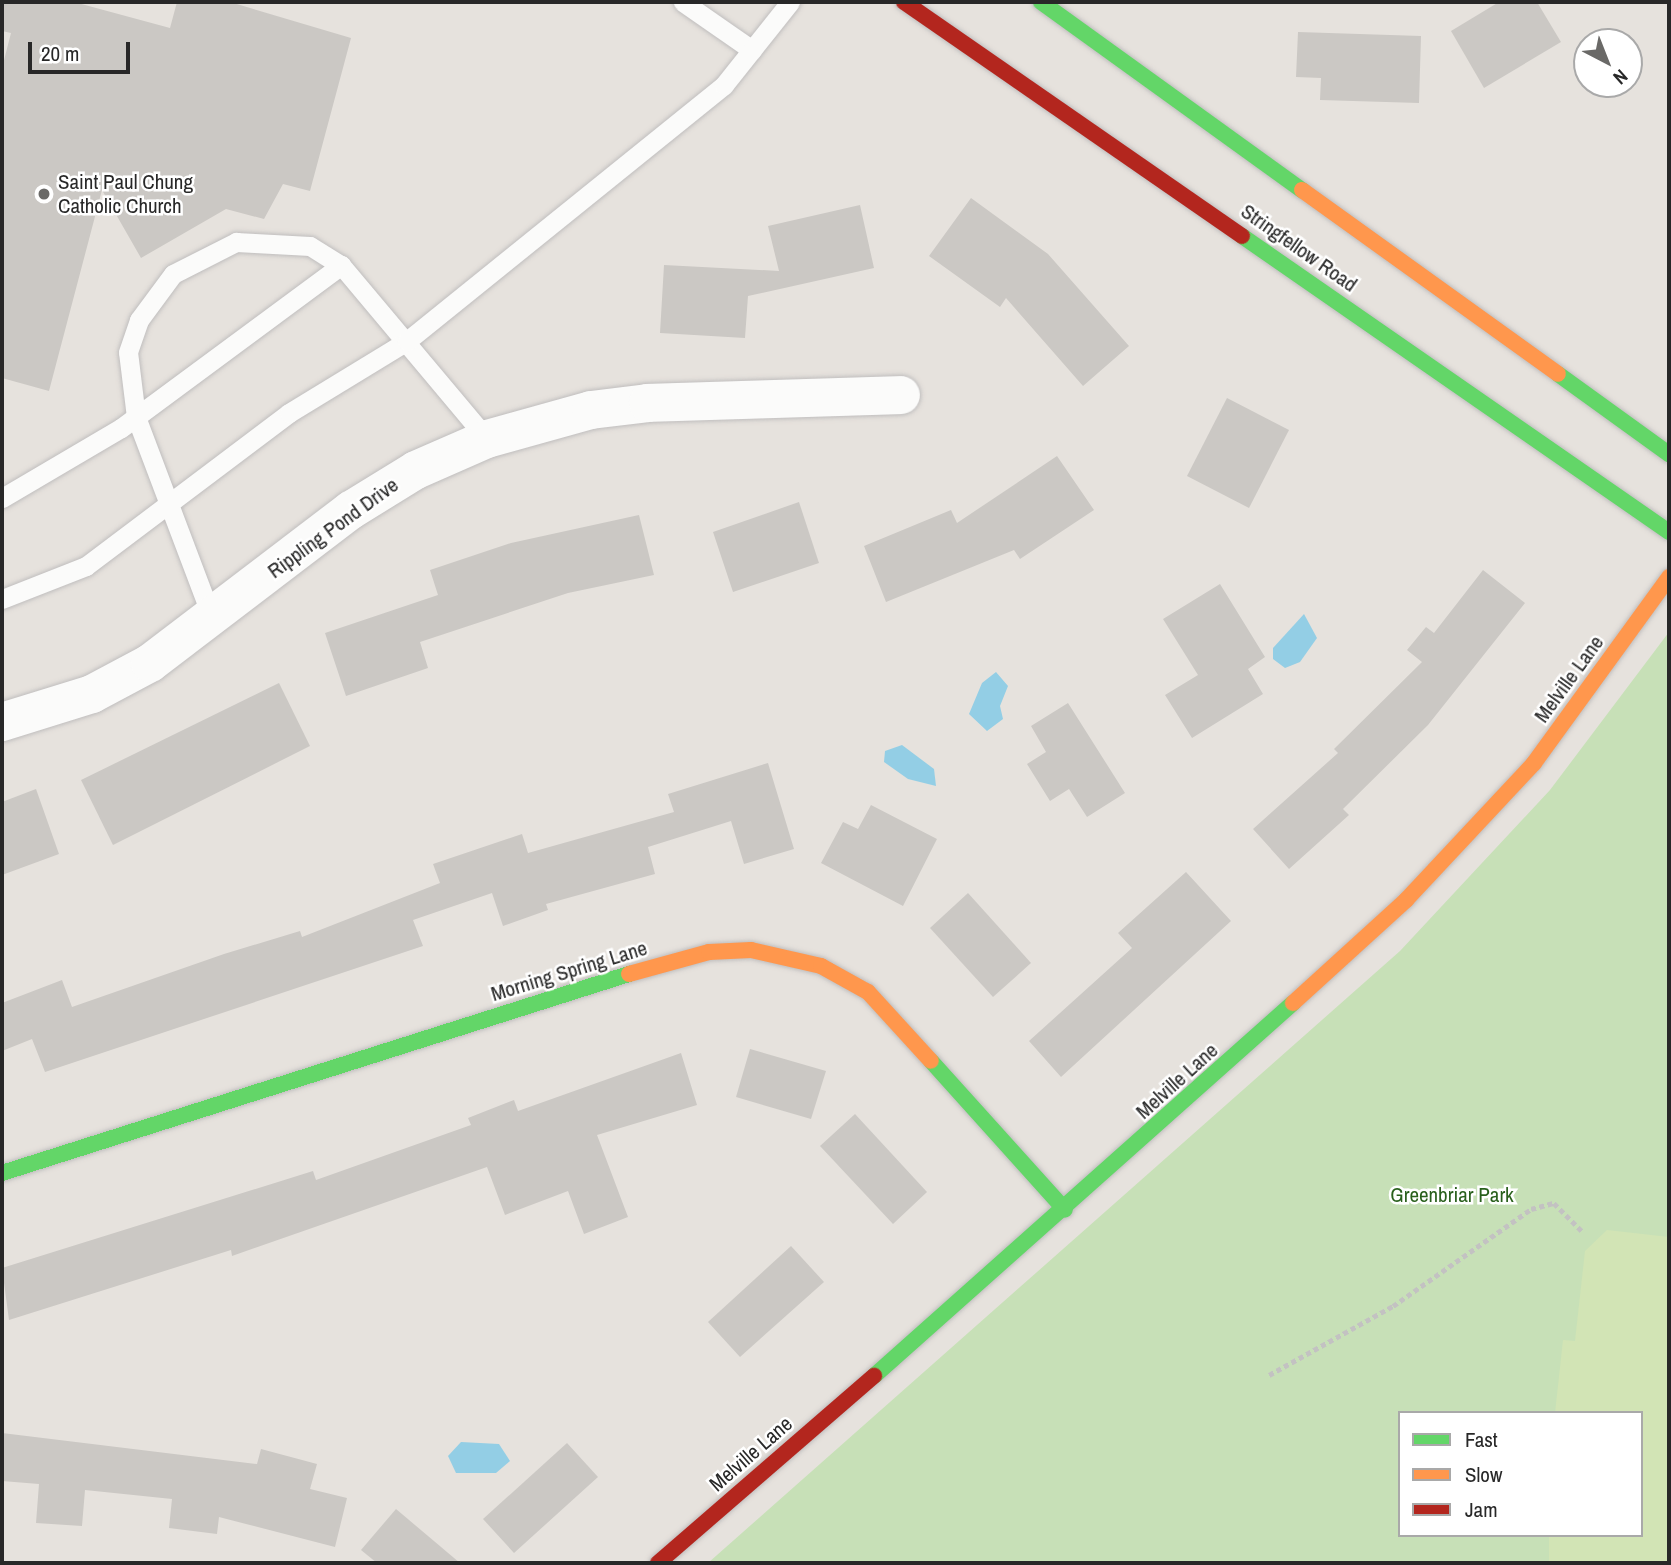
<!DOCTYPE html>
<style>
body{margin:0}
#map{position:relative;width:1671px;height:1565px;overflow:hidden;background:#e6e2dd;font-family:"Archivo Narrow",sans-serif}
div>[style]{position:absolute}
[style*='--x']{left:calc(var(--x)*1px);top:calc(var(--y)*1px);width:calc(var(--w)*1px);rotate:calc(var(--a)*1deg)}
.green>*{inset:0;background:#c7e0b7}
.pitch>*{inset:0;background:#d2e4b5}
.water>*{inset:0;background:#93cee5}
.building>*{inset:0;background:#cbc8c4}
.path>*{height:4.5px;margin-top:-2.25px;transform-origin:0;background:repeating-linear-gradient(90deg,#c3c2c2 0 5px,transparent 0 8.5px)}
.roads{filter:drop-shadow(0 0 2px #c0bebe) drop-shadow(0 0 2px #c0bebe)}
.lane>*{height:19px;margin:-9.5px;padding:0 9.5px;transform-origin:9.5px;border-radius:9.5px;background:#fbfbfa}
.street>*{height:38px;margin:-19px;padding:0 19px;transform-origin:19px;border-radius:19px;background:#fbfbfa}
.fast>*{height:16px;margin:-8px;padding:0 8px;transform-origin:8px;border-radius:8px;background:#63d668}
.slow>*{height:16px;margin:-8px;padding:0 8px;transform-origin:8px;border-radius:8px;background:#ff974d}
.jam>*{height:16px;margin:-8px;padding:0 8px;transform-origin:8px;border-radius:8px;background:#b3261e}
.dots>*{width:19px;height:19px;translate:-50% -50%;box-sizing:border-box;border:4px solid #fff;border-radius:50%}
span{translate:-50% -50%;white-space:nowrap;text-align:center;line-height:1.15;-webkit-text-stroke:5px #fff;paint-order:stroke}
.poi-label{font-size:21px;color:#282828}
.left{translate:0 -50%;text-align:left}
.street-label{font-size:21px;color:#282828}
.park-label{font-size:21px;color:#29601c}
.frame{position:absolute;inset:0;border:4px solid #282828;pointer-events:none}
.legend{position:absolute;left:1398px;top:1411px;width:245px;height:126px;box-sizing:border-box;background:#fff;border:2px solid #a9a9a9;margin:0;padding:9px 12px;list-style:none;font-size:21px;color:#282828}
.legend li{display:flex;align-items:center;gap:14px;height:35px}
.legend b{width:35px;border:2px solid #a9a9a9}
.north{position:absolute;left:1573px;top:28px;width:70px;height:70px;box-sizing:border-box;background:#fff;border:2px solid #a9a9a9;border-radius:50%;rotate:138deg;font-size:19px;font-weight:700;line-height:28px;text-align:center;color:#282828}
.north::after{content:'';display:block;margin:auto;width:24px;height:32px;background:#6a6967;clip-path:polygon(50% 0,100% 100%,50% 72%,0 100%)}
.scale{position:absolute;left:28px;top:42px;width:102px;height:32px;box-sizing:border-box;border:4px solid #282828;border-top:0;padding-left:9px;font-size:21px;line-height:24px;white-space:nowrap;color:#282828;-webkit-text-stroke:5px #fff;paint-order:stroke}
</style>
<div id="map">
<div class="green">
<i style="clip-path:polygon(evenodd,1669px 632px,1669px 1563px,708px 1563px,1400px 951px,1550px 790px,1669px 632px,1400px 1413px,1641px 1413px,1641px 1535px,1400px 1535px,1400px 1413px)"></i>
</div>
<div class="pitch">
<i style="clip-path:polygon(1607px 1230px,1669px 1237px,1669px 1563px,1549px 1563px,1549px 1535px,1641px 1535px,1641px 1413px,1555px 1413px,1563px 1340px,1575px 1341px,1585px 1251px)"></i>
</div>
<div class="water">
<i style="clip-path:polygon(1304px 614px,1317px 638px,1300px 662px,1285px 668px,1273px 659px,1273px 648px)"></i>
<i style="clip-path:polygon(996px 672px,1008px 686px,1000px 706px,1003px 719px,987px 731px,969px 714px,982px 683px)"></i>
<i style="clip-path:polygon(902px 745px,934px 769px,936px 786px,908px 779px,884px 762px,885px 751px)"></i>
<i style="clip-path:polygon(461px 1442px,499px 1444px,510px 1461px,496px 1473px,456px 1473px,448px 1456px)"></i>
</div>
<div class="building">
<i style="clip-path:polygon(2px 2px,74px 2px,170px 28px,177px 2px,230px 2px,351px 38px,310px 191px,283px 184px,264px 219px,226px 209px,141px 258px,102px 190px,49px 391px,2px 378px,2px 68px,11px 33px,2px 31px)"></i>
<i style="clip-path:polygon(1499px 2px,1537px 2px,1561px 42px,1484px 88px,1451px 31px)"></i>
<i style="clip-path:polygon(1298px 32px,1421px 36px,1419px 103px,1320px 100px,1321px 78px,1296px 77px)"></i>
<i style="clip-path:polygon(971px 198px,1048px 254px,1129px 346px,1083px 386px,1006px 298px,1000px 307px,929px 256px)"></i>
<i style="clip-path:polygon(860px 205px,874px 268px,748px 296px,745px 338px,660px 333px,664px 265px,779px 271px,768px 226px)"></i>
<i style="clip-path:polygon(1227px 398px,1289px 430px,1249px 508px,1187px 476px)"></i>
<i style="clip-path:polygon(1057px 456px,1094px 510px,1020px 559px,1014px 550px,886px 602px,864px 546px,951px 510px,957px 523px)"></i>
<i style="clip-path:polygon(799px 502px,819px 563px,733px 592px,713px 532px)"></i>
<i style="clip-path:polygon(639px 515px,654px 575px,568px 593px,420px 642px,428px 668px,346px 696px,325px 633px,438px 595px,430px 570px,511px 543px)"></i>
<i style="clip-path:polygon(1483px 570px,1525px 603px,1428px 725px,1343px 809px,1349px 815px,1289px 869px,1253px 829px,1338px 753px,1334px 749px,1422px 662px,1407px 650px,1426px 627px,1434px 633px)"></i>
<i style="clip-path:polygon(1220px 584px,1265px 657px,1248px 669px,1263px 694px,1192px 738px,1165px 695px,1198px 675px,1163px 619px)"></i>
<i style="clip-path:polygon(279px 683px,310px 746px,113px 845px,81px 780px)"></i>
<i style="clip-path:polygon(1068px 703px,1125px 793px,1087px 817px,1069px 789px,1050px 801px,1027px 764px,1046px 752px,1031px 726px)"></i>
<i style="clip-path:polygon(768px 763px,794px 849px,744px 864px,731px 821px,648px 847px,655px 874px,546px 904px,548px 910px,503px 926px,492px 893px,413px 920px,423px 946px,45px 1072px,32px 1039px,2px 1051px,2px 1003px,62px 980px,72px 1007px,224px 954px,300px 931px,302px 937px,440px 883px,433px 864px,522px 834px,528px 853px,674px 812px,668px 794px)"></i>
<i style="clip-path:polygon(36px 789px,59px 854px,2px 875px,2px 802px)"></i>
<i style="clip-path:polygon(871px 805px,937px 839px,903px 906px,821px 863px,843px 822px,858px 829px)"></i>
<i style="clip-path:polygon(1186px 872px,1231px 921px,1061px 1077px,1029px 1041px,1132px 948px,1118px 933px)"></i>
<i style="clip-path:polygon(968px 893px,1031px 963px,993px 997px,930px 928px)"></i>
<i style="clip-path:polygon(750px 1049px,826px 1071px,811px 1119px,736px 1097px)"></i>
<i style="clip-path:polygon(681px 1053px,697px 1105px,597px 1135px,628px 1217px,584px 1234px,568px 1191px,505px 1215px,487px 1167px,232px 1256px,231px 1250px,9px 1320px,2px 1268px,313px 1171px,316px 1180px,471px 1125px,468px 1118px,514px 1100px,518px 1111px)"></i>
<i style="clip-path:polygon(855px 1114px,927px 1192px,893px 1224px,820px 1146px)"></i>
<i style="clip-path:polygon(791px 1246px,824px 1282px,740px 1357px,708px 1322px)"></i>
<i style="clip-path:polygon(2px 1433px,257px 1464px,261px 1449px,317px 1464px,310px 1489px,347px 1498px,335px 1547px,219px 1517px,217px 1534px,169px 1528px,172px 1499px,85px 1490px,82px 1526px,36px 1523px,39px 1484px,2px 1481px)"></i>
<i style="clip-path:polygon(567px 1443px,598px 1477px,514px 1553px,483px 1519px)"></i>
<i style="clip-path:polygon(396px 1509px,460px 1563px,377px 1563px,361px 1550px)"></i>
</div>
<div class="path">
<i style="--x:1269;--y:1375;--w:142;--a:-29.1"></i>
<i style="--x:1393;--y:1306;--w:169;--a:-35.1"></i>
<i style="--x:1531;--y:1209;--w:24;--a:-15"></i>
<i style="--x:1554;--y:1203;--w:41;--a:45"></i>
</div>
<div class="roads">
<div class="lane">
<i style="--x:683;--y:2;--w:84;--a:34.8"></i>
<i style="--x:2;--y:498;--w:138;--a:-30.5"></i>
<i style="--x:121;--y:428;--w:274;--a:-36.5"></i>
<i style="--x:341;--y:265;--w:227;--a:50"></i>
<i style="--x:2;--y:599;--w:90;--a:-21.4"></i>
<i style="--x:86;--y:566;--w:254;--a:-37"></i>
<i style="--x:289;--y:413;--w:138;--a:-31.4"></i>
<i style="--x:407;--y:341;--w:407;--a:-38.9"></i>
<i style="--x:724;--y:85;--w:106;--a:-51.5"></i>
<i style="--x:212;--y:618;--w:215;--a:-110.7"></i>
<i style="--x:136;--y:417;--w:65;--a:-97"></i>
<i style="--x:128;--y:352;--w:34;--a:-71"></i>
<i style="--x:139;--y:320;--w:57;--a:-53.5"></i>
<i style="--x:173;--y:274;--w:71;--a:-26.9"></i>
<i style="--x:236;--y:242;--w:74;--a:3.1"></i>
<i style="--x:310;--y:246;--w:36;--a:32"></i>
</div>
<div class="street">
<i style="--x:2;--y:722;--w:94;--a:-17.3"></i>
<i style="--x:92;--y:694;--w:66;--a:-28.1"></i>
<i style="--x:150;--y:663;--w:253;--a:-37.3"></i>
<i style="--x:351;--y:510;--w:76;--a:-31.6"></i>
<i style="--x:416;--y:470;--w:77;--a:-23.6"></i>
<i style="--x:487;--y:439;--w:108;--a:-15.6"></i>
<i style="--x:591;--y:410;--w:57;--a:-7"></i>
<i style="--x:648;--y:403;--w:253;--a:-1.8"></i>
</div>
<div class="fast">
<i style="--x:1041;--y:2;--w:322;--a:35.8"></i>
<i style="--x:1242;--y:236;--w:520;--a:34.73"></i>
<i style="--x:1558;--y:374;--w:137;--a:35.8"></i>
<i style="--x:931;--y:1061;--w:200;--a:48"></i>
<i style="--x:2;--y:1173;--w:658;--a:-17.61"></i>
<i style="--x:874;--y:1376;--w:561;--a:-41.68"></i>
</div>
<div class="slow">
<i style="--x:1302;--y:190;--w:315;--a:35.7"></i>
<i style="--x:629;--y:974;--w:83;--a:-15.4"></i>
<i style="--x:709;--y:952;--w:42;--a:-2.7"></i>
<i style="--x:751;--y:950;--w:72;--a:12.9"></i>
<i style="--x:821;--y:966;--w:54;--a:29"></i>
<i style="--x:868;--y:992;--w:93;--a:47.6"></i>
<i style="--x:1293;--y:1003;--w:153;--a:-42.3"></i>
<i style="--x:1406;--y:900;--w:187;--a:-46.9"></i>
<i style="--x:1534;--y:763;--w:230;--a:-54"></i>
</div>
<div class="jam">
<i style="--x:904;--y:2;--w:411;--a:34.7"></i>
<i style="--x:658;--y:1563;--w:286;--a:-40.9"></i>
</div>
</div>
<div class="dots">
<i style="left:44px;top:194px;background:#6a6967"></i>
</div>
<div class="poi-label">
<span class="left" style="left:58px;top:194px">Saint Paul Chung<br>Catholic Church</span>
</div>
<div class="street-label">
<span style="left:1299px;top:248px;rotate:35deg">Stringfellow Road</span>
<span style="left:333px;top:528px;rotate:-36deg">Rippling Pond Drive</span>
<span style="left:1569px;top:679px;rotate:-54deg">Melville Lane</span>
<span style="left:569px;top:971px;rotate:-17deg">Morning Spring Lane</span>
<span style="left:1177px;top:1081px;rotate:-42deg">Melville Lane</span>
<span style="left:751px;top:1454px;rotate:-41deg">Melville Lane</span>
</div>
<div class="park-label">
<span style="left:1452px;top:1195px">Greenbriar Park</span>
</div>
<div class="frame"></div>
<ul class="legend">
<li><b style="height:9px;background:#63d668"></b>Fast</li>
<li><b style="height:9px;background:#ff974d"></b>Slow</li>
<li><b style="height:9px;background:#b3261e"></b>Jam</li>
</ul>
<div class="north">N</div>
<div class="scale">20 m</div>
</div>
